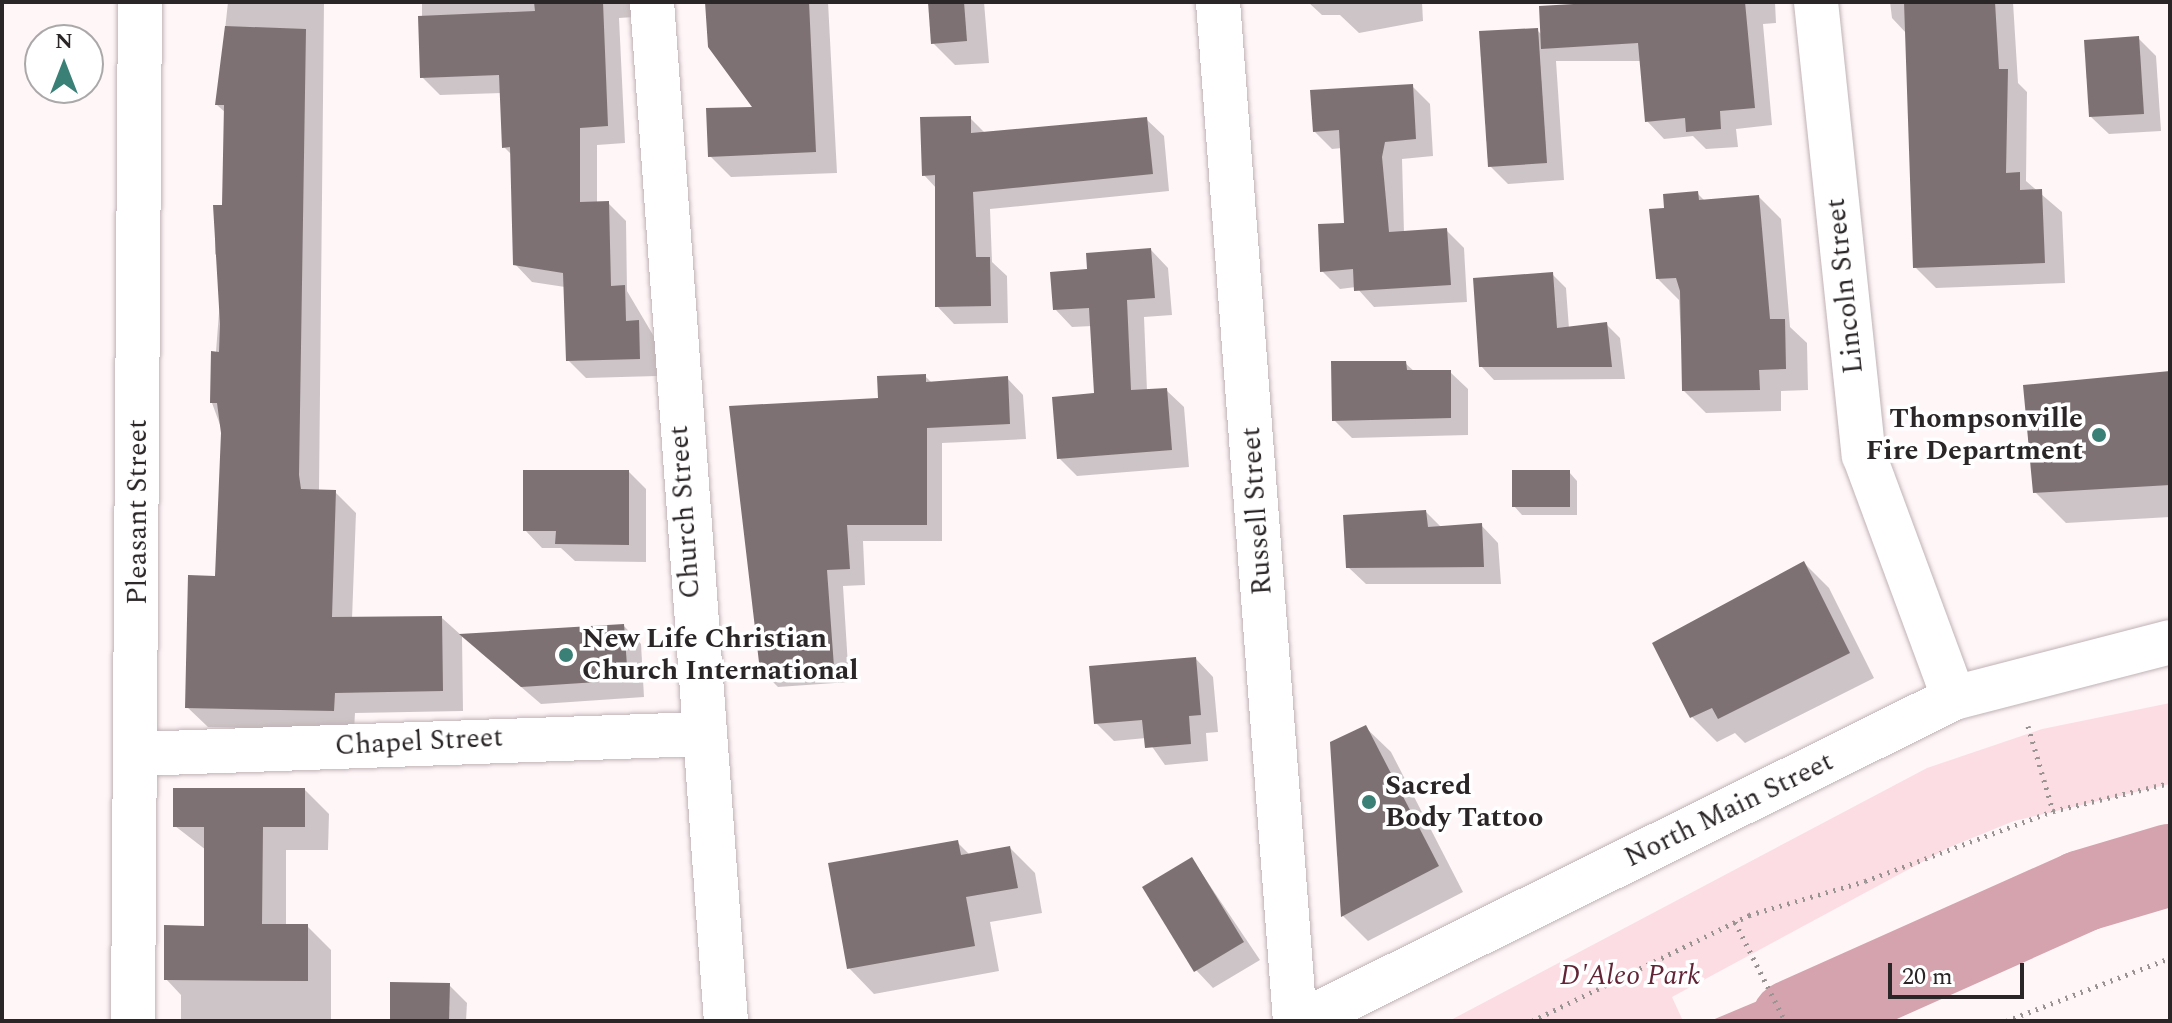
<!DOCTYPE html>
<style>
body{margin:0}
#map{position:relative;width:2172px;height:1023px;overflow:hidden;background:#fff6f8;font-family:Spectral,serif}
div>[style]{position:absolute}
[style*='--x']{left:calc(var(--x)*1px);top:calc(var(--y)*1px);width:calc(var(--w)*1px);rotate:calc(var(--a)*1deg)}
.green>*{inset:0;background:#fddde4}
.water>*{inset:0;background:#d5a3ae}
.shadow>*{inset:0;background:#0003}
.river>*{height:82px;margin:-41px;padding:0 41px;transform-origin:41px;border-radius:41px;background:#d5a3ae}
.building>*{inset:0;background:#7e7174}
.path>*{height:5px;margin-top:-2.5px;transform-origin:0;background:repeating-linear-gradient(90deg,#9a9394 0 2px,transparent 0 8px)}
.roads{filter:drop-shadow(0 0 2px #c0b2b5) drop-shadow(0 0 2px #c0b2b5)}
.minor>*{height:44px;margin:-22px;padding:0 22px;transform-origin:22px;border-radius:22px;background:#fff}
.tertiary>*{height:44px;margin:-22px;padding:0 22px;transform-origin:22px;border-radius:22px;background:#fff}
.dots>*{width:22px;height:22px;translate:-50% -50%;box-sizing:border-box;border:4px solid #fff;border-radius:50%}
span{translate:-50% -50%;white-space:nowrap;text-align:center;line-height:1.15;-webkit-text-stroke:7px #fff;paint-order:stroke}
.street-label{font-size:28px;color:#2a2526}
.poi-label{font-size:28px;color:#2a2526;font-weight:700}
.right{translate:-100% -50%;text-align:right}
.left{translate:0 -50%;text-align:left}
.park-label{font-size:28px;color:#622537;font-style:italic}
.frame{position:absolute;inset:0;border:4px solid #2a2526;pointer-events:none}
.north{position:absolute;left:24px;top:24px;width:80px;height:80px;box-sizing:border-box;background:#fff;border:2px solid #aaa8a8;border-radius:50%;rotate:0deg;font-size:22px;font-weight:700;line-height:32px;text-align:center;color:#2a2526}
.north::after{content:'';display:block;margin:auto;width:28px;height:36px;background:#3a8077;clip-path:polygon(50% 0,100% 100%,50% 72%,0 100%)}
.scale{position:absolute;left:1888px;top:963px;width:136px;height:36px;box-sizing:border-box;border:4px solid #2a2526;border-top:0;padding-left:10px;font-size:24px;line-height:28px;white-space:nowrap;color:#2a2526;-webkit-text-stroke:6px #fff;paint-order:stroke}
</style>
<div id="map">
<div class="green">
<i style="clip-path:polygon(2170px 703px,2170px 784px,2014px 821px,1950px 847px,1672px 997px,1683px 1021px,1449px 1021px,1927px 768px,2042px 729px)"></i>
</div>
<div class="water">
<i style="clip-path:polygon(1760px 1000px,1771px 1021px,1710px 1021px)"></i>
</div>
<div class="shadow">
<i style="clip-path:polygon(228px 2px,324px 2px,319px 492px,335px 492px,356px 513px,352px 619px,442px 618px,462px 636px,463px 711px,355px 713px,354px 731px,208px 727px,187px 707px,217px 578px,223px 433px,212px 403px,223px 261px,215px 254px,215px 207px,224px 207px,226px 113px,217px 105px)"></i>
<i style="clip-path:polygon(422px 2px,634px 2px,634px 17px,619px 18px,625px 143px,597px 145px,597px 203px,608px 203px,626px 221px,627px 291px,656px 340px,657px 376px,586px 378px,568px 360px,565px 287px,532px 282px,515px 264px,512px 155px,504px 147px,502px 93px,440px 95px,422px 77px)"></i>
<i style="clip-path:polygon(708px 2px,828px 2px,837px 173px,731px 177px,710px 156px,756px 109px)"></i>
<i style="clip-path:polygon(930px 2px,984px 2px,989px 63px,955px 65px,933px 43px)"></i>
<i style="clip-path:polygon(1308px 2px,1422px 2px,1423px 21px,1359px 33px,1340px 15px,1322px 15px)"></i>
<i style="clip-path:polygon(1609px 2px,1775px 2px,1776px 23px,1763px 24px,1772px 125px,1736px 129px,1738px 147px,1706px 149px,1693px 136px,1664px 139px,1647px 121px,1641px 61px,1556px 61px,1564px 180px,1508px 184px,1490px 166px,1537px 30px,1542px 35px)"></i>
<i style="clip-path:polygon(1890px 2px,2013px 2px,2018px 83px,2027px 92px,2026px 181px,2062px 212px,2065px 283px,1936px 288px,1915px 267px,1906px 33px,1892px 18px)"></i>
<i style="clip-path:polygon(2138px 38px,2156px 56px,2161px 131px,2109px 134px,2091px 117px)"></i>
<i style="clip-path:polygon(1412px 86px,1430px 104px,1433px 156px,1402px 159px,1404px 233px,1446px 230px,1464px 248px,1467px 302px,1374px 307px,1356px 287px,1340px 289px,1322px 271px,1346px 224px,1342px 148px,1332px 149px,1314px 131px)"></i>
<i style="clip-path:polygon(970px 118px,986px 134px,1146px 119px,1164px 136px,1169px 191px,990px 209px,992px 262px,1007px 276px,1008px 323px,954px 324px,937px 306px,937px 189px,924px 175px)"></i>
<i style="clip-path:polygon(1697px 193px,1706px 202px,1759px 197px,1781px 219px,1790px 327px,1807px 343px,1808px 390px,1781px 391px,1781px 411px,1706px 413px,1684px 391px,1679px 300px,1657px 278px,1666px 210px)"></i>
<i style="clip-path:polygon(1151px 250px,1168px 268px,1172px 315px,1144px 317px,1147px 391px,1166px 390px,1184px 407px,1189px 467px,1077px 476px,1059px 458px,1096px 395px,1092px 326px,1072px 327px,1055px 309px,1090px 271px)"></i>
<i style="clip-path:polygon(1553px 275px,1566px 288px,1569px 329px,1606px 324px,1620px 338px,1625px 379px,1494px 380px,1481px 366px)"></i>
<i style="clip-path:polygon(1405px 363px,1415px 372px,1450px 372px,1468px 389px,1468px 435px,1352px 438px,1334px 420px)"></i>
<i style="clip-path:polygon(2170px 373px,2170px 517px,2066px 523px,2035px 492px)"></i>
<i style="clip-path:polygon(925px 376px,932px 383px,1007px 378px,1023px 395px,1026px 439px,942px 443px,942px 541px,863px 541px,865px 585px,843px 586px,849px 682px,778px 687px,761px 670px,880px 400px)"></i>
<i style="clip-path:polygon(629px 472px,646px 489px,646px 562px,575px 561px,561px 548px,542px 548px,525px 530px)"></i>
<i style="clip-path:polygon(1569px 472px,1577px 481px,1577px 515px,1522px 515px,1514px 506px)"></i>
<i style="clip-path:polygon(1426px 512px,1442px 528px,1481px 525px,1498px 543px,1501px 584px,1366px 584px,1348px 567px)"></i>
<i style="clip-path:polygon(1804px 563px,1829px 588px,1874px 678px,1745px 743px,1735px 733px,1717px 742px,1692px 717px)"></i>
<i style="clip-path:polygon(624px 626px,641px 644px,644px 697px,541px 704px,479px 651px)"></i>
<i style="clip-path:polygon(1196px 659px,1213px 677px,1218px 732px,1206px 733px,1208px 761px,1165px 765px,1146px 738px,1114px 741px,1096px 723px)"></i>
<i style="clip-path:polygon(1365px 727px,1391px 752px,1463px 892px,1368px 941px,1343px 916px)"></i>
<i style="clip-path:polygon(305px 790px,329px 814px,328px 850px,286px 850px,286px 926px,307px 926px,331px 950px,331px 1021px,181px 1021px,181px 995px,166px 979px,206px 928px,206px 850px,175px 826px)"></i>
<i style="clip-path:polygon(957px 842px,970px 855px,1010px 848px,1035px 873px,1042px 913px,990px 922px,999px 971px,874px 994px,849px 968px)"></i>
<i style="clip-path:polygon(1192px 859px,1260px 960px,1213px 988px,1196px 970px)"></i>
<i style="clip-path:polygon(449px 985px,467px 1003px,466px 1021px,392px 1021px)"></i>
</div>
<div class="river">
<i style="--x:1792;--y:1021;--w:318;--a:-24.1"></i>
<i style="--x:2082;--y:891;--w:92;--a:-16.5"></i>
</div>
<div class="building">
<i style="clip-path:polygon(534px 2px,603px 2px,608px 126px,580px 128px,580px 202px,609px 201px,611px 286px,625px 285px,626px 321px,639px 320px,640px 359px,566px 361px,563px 273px,513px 265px,510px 147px,502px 148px,499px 75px,420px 78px,418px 16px,535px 11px)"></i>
<i style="clip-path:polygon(705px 2px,809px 2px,816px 152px,708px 157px,706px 108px,752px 107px,708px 47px)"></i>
<i style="clip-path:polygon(928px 2px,964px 2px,967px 41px,931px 44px)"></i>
<i style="clip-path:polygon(1608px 2px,1745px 2px,1755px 108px,1720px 111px,1721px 129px,1686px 132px,1685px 118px,1645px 122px,1638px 43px,1541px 49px,1539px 6px)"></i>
<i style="clip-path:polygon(1904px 2px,1995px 2px,1999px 69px,2008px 69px,2006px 173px,2020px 172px,2020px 190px,2042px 189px,2045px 263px,1913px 268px)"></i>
<i style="clip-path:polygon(225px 26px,306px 29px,299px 475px,301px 489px,336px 490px,332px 617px,442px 616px,443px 691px,335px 693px,334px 711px,185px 708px,188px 575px,215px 576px,221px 433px,217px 403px,210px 403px,211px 351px,219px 352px,220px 324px,213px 205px,222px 205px,224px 105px,215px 105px)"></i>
<i style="clip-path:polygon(1538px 28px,1547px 163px,1488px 167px,1479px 31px)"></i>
<i style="clip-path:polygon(2139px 36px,2144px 114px,2089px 117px,2084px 40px)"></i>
<i style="clip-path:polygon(1413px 84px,1416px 139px,1385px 142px,1382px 157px,1389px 232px,1447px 228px,1451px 285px,1354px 291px,1353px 269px,1320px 272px,1318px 224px,1344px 223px,1339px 130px,1313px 132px,1310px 90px)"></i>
<i style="clip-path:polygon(971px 116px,971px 133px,1147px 117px,1153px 174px,973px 192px,976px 257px,990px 257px,991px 306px,935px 307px,935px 175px,922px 176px,920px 117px)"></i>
<i style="clip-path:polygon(1698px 191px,1699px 200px,1759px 195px,1770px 319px,1785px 319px,1786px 369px,1759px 370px,1760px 390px,1682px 391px,1680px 291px,1676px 278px,1656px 279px,1649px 209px,1664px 208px,1663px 194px)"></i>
<i style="clip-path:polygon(1151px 248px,1155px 298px,1127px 300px,1131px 390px,1167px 388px,1172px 450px,1057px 459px,1052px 397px,1094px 393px,1089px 308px,1053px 310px,1050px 272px,1087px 269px,1086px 253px)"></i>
<i style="clip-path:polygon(1553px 272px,1557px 328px,1607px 322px,1612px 367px,1479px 367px,1473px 278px)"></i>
<i style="clip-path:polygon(1331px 361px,1406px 361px,1407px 370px,1451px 370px,1451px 418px,1332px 421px)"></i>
<i style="clip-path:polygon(2170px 371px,2170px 485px,2033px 493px,2023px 385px)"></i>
<i style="clip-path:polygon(926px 374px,926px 382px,1008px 376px,1010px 424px,927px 428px,927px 525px,847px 525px,850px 569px,827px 570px,834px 667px,760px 671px,729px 406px,878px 398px,877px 376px)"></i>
<i style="clip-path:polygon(523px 470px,629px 470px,629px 545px,555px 544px,556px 531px,523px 531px)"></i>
<i style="clip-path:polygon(1512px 470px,1570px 470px,1570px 507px,1512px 507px)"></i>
<i style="clip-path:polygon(1426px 510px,1428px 527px,1482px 523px,1484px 567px,1346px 568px,1343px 515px)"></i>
<i style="clip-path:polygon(1804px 561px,1850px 653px,1718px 719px,1712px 708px,1690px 718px,1652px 643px)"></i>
<i style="clip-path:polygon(624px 624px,628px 680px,521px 687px,459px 634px)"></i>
<i style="clip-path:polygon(1196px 657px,1201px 715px,1189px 716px,1191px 744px,1145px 748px,1142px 720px,1094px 724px,1089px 666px)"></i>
<i style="clip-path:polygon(1366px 725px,1439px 866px,1341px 917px,1330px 742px)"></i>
<i style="clip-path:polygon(173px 788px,305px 788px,305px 827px,263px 827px,262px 924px,308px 924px,308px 981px,164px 980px,164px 925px,204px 926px,204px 827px,173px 827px)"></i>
<i style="clip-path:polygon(958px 840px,961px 855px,1010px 846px,1018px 888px,966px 897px,975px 946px,847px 969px,828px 863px)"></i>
<i style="clip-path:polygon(1192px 857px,1244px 942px,1194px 972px,1142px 887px)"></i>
<i style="clip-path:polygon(390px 982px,450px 983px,449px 1021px,390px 1021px)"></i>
</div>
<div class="path">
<i style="--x:2028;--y:726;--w:89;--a:73.6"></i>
<i style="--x:1735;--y:922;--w:111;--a:63.2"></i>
<i style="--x:1532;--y:1021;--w:242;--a:-26"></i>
<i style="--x:1749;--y:915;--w:121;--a:-16.3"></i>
<i style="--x:1865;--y:881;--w:201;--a:-20.4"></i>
<i style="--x:2053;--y:811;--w:120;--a:-13.5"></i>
<i style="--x:2006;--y:1021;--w:176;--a:-21"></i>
</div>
<div class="roads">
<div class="minor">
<i style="--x:652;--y:2;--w:1022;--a:85.85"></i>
<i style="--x:1218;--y:2;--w:1022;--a:85.68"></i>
<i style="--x:1816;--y:2;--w:456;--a:84"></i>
<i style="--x:1864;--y:455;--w:259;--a:69.7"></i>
<i style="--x:137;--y:754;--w:563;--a:-2.03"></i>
<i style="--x:133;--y:1021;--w:1019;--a:-89.61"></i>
</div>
<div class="tertiary">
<i style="--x:1303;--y:1021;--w:727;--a:-26.39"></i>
<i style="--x:1954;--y:698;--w:223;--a:-14.5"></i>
</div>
</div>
<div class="dots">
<i style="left:2099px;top:435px;background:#3a8077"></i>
<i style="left:566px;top:655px;background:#3a8077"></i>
<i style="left:1369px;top:802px;background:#3a8077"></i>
</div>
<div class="street-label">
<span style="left:1845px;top:286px;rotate:-96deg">Lincoln Street</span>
<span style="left:1257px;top:511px;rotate:-94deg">Russell Street</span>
<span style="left:138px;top:512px;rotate:-90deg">Pleasant Street</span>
<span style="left:685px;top:512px;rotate:-94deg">Church Street</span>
<span style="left:419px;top:742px;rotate:-3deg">Chapel Street</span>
<span style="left:1729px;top:810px;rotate:-26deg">North Main Street</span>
</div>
<div class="poi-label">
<span class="right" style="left:2083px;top:435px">Thompsonville<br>Fire Department</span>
<span class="left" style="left:582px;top:655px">New Life Christian<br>Church International</span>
<span class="left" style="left:1385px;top:802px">Sacred<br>Body Tattoo</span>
</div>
<div class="park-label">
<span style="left:1630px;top:976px">D'Aleo Park</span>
</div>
<div class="frame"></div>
<div class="north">N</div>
<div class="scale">20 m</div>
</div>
